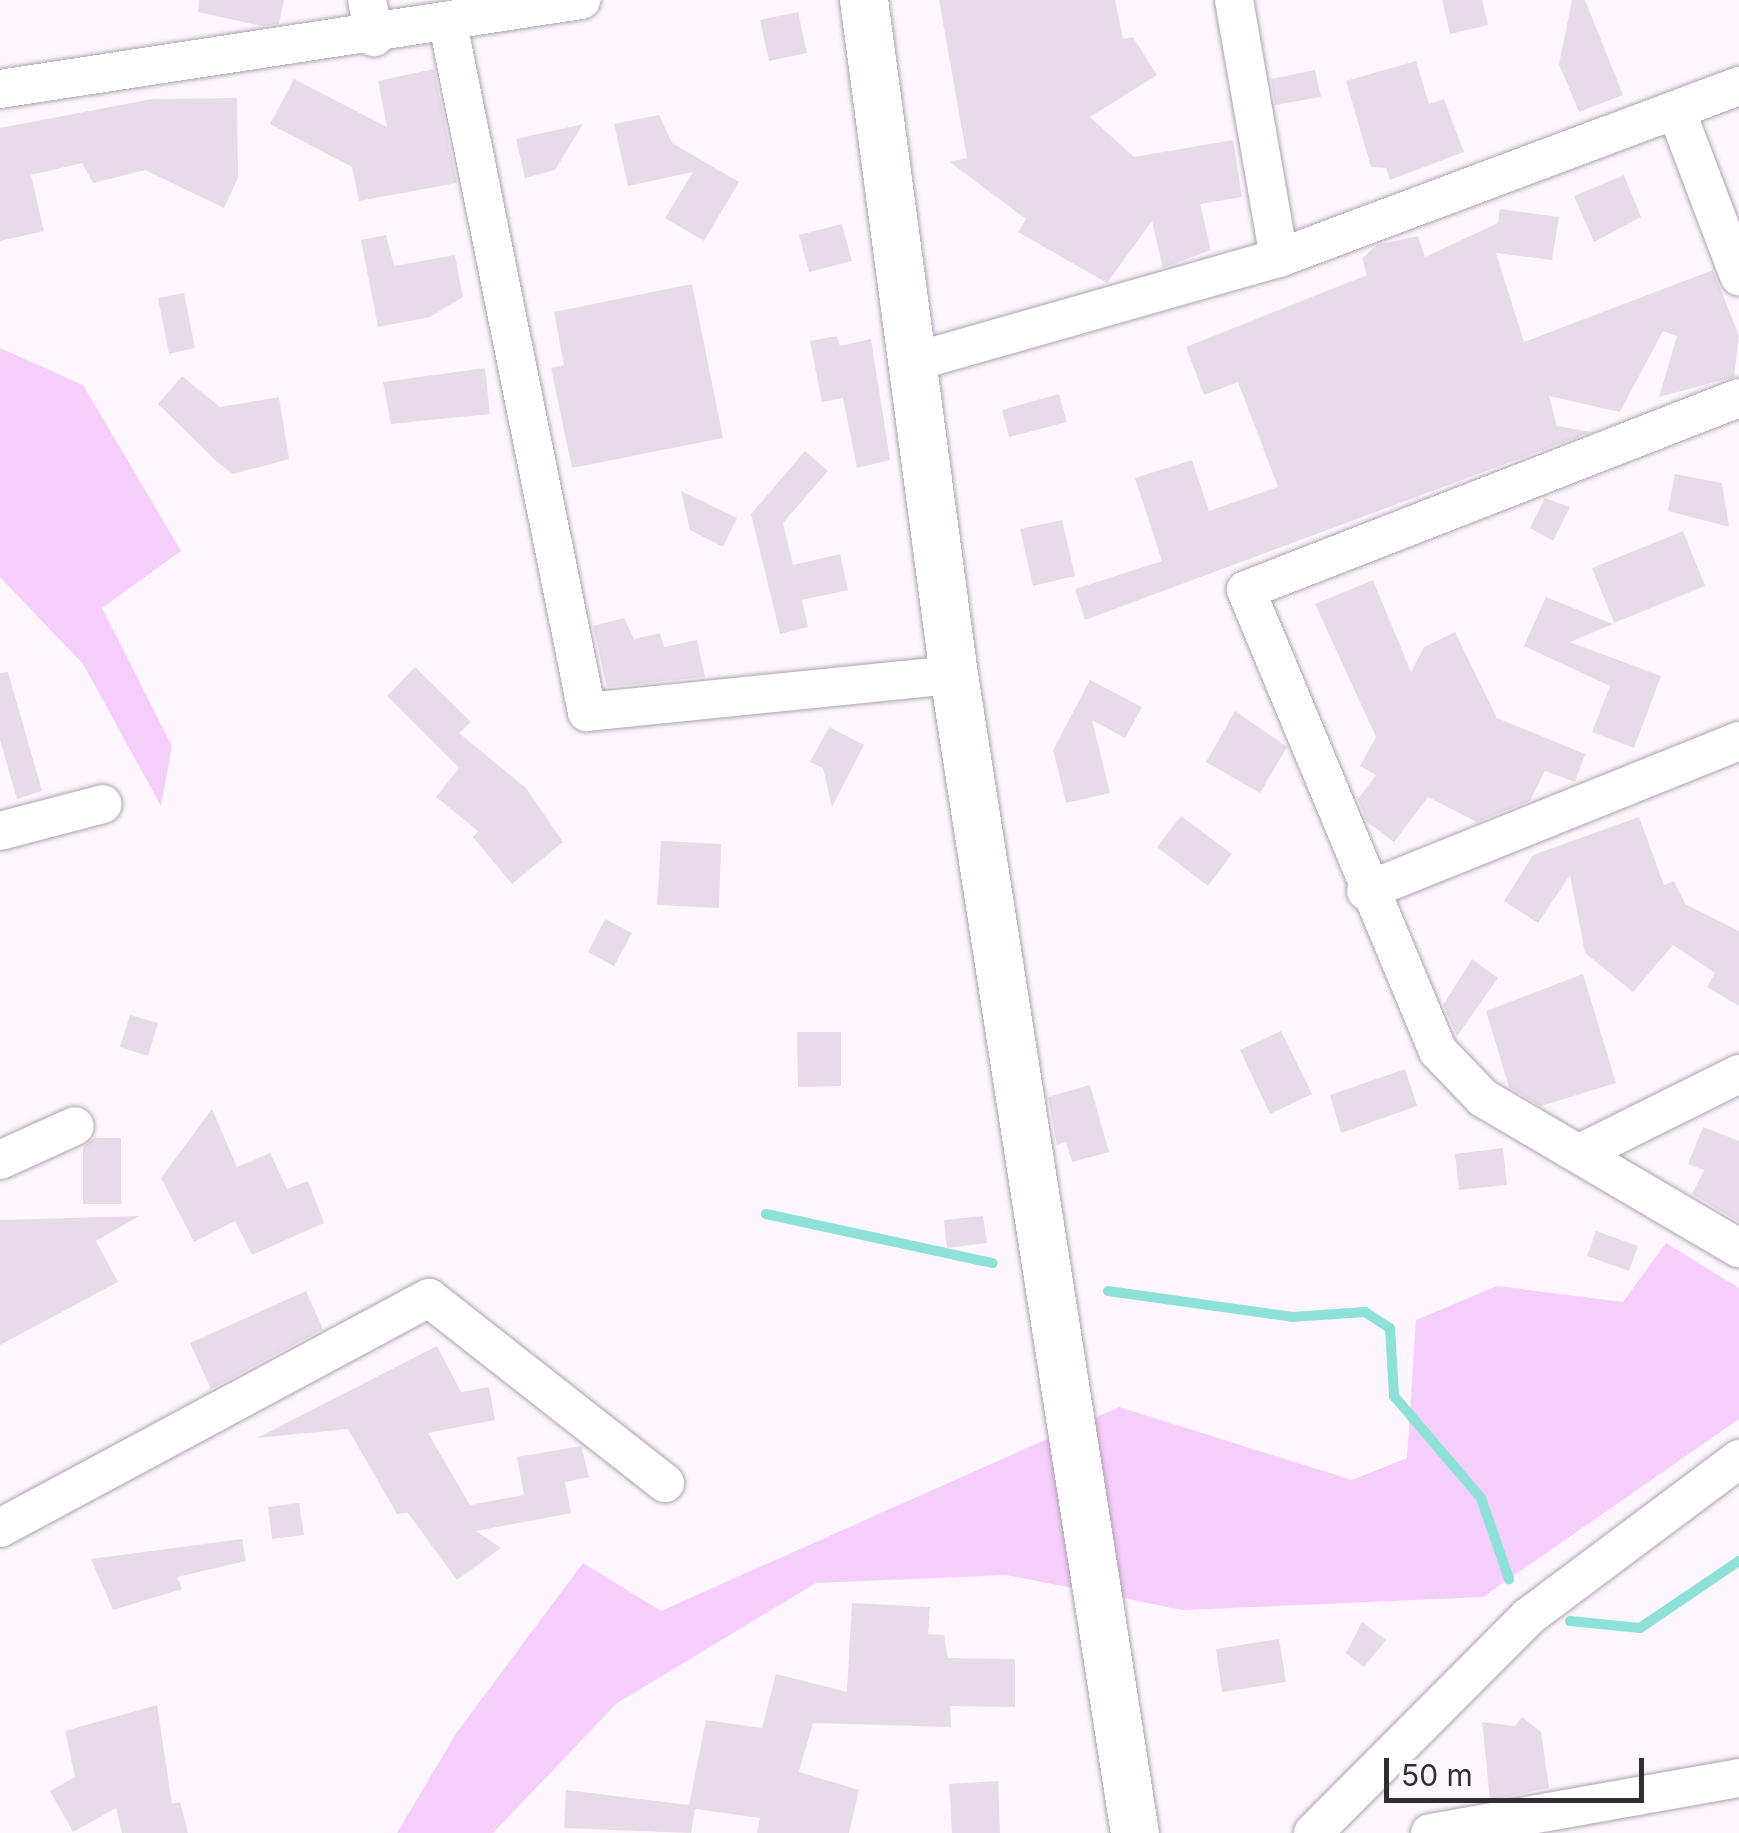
<!DOCTYPE html>
<style>
body{margin:0}
#map{position:relative;width:1739px;height:1833px;overflow:hidden;background:#fdf6fe;font-family:Inter,sans-serif}
div>[style]{position:absolute}
[style*='--x']{left:calc(var(--x)*1px);top:calc(var(--y)*1px);width:calc(var(--w)*1px);rotate:calc(var(--a)*1deg)}
.green>*{inset:0;background:#f5cefc}
.stream>*{height:10px;margin:-5px;padding:0 5px;transform-origin:5px;border-radius:5px;background:#8de1d8}
.building>*{inset:0;background:#e7dbe9}
.roads{filter:drop-shadow(0 0 2px #aca2ae) drop-shadow(0 0 2px #aca2ae)}
.minor>*{height:38px;margin:-19px;padding:0 19px;transform-origin:19px;border-radius:19px;background:#fff}
.tertiary>*{height:48px;margin:-24px;padding:0 24px;transform-origin:24px;border-radius:24px;background:#fff}
span{translate:-50% -50%;white-space:nowrap;text-align:center;line-height:1.15;-webkit-text-stroke:8px #fdf6fe;paint-order:stroke}
.scale{position:absolute;left:1384px;top:1758px;width:260px;height:45px;box-sizing:border-box;border:5px solid #322d32;border-top:0;padding-left:12px;font-size:30px;line-height:35px;white-space:nowrap;color:#322d32;-webkit-text-stroke:8px #fdf6fe;paint-order:stroke}
</style>
<div id="map">
<div class="green">
<i style="clip-path:polygon(0 348px,83px 385px,181px 551px,102px 608px,172px 746px,161px 806px,83px 664px,0 577px)"></i>
<i style="clip-path:polygon(1666px 1243px,1739px 1288px,1739px 1419px,1483px 1597px,1183px 1610px,1007px 1575px,816px 1583px,617px 1703px,493px 1833px,397px 1833px,457px 1732px,583px 1563px,661px 1611px,1119px 1407px,1352px 1480px,1407px 1458px,1416px 1320px,1497px 1286px,1623px 1302px)"></i>
</div>
<div class="stream">
<i style="--x:766;--y:1214;--w:232;--a:12.2"></i>
<i style="--x:1108;--y:1291;--w:186;--a:8"></i>
<i style="--x:1292;--y:1317;--w:73;--a:-3.9"></i>
<i style="--x:1365;--y:1312;--w:30;--a:33"></i>
<i style="--x:1390;--y:1328;--w:68;--a:86.6"></i>
<i style="--x:1394;--y:1396;--w:134;--a:49.5"></i>
<i style="--x:1481;--y:1498;--w:86;--a:70.9"></i>
<i style="--x:1570;--y:1621;--w:70;--a:5.7"></i>
<i style="--x:1640;--y:1628;--w:120;--a:-34.1"></i>
</div>
<div class="building">
<i style="clip-path:polygon(199px 0,284px 0,279px 24px,262px 26px,198px 12px)"></i>
<i style="clip-path:polygon(939px 0,1115px 0,1123px 39px,1133px 37px,1157px 75px,1090px 117px,1134px 157px,1233px 140px,1242px 197px,1200px 204px,1211px 250px,1163px 268px,1152px 221px,1107px 283px,1018px 232px,1026px 219px,950px 162px,967px 158px)"></i>
<i style="clip-path:polygon(1442px 0,1482px 0,1488px 25px,1450px 34px)"></i>
<i style="clip-path:polygon(1572px 0,1585px 0,1623px 95px,1579px 112px,1559px 64px)"></i>
<i style="clip-path:polygon(798px 12px,807px 53px,769px 61px,760px 20px)"></i>
<i style="clip-path:polygon(1416px 61px,1429px 104px,1444px 99px,1464px 152px,1390px 180px,1386px 168px,1371px 167px,1346px 81px)"></i>
<i style="clip-path:polygon(434px 69px,457px 183px,359px 201px,352px 167px,270px 124px,294px 79px,387px 127px,378px 81px)"></i>
<i style="clip-path:polygon(1315px 70px,1321px 97px,1275px 105px,1271px 79px)"></i>
<i style="clip-path:polygon(237px 98px,238px 178px,224px 208px,145px 170px,93px 183px,82px 163px,31px 175px,44px 231px,0 241px,0 128px,152px 99px)"></i>
<i style="clip-path:polygon(659px 115px,672px 143px,739px 182px,704px 241px,665px 218px,693px 172px,628px 186px,614px 124px)"></i>
<i style="clip-path:polygon(583px 124px,555px 170px,525px 178px,516px 139px)"></i>
<i style="clip-path:polygon(1624px 175px,1641px 217px,1594px 242px,1574px 196px)"></i>
<i style="clip-path:polygon(1500px 209px,1559px 217px,1552px 260px,1496px 253px,1524px 342px,1713px 270px,1739px 336px,1734px 377px,1659px 397px,1677px 336px,1663px 331px,1620px 412px,1549px 396px,1557px 426px,1591px 432px,1085px 620px,1075px 589px,1162px 561px,1135px 478px,1192px 460px,1209px 511px,1278px 487px,1238px 382px,1204px 395px,1186px 347px,1367px 275px,1362px 258px,1377px 245px,1418px 236px,1425px 257px,1498px 223px)"></i>
<i style="clip-path:polygon(842px 224px,852px 261px,809px 272px,799px 235px)"></i>
<i style="clip-path:polygon(386px 235px,394px 266px,455px 255px,463px 297px,430px 317px,378px 327px,361px 240px)"></i>
<i style="clip-path:polygon(692px 284px,723px 438px,572px 468px,551px 368px,564px 365px,554px 312px)"></i>
<i style="clip-path:polygon(184px 293px,195px 348px,169px 354px,158px 298px)"></i>
<i style="clip-path:polygon(837px 336px,840px 346px,871px 339px,890px 460px,857px 468px,843px 398px,822px 402px,810px 341px)"></i>
<i style="clip-path:polygon(485px 368px,490px 414px,391px 424px,383px 382px)"></i>
<i style="clip-path:polygon(182px 376px,220px 407px,279px 397px,289px 459px,233px 474px,217px 462px,158px 404px)"></i>
<i style="clip-path:polygon(1059px 394px,1067px 422px,1009px 437px,1002px 410px)"></i>
<i style="clip-path:polygon(805px 451px,828px 471px,783px 523px,793px 565px,840px 554px,848px 590px,802px 600px,808px 627px,780px 634px,751px 514px)"></i>
<i style="clip-path:polygon(1675px 474px,1722px 483px,1729px 527px,1668px 511px)"></i>
<i style="clip-path:polygon(681px 491px,737px 518px,723px 547px,690px 530px)"></i>
<i style="clip-path:polygon(1545px 498px,1570px 507px,1553px 541px,1530px 528px)"></i>
<i style="clip-path:polygon(1062px 520px,1075px 576px,1033px 586px,1020px 529px)"></i>
<i style="clip-path:polygon(1683px 531px,1705px 586px,1614px 623px,1592px 568px)"></i>
<i style="clip-path:polygon(1373px 580px,1411px 672px,1424px 647px,1455px 632px,1497px 718px,1585px 754px,1575px 782px,1545px 771px,1530px 801px,1477px 822px,1428px 797px,1394px 842px,1367px 822px,1358px 799px,1376px 775px,1360px 766px,1376px 737px,1315px 604px)"></i>
<i style="clip-path:polygon(1546px 597px,1613px 624px,1570px 642px,1661px 676px,1634px 748px,1592px 732px,1610px 686px,1524px 646px)"></i>
<i style="clip-path:polygon(624px 618px,634px 639px,660px 633px,664px 647px,697px 640px,705px 677px,607px 687px,593px 626px)"></i>
<i style="clip-path:polygon(415px 667px,471px 722px,459px 733px,526px 788px,563px 842px,512px 884px,473px 837px,478px 831px,436px 797px,459px 768px,387px 696px)"></i>
<i style="clip-path:polygon(8px 672px,42px 791px,17px 799px,0 740px,0 673px)"></i>
<i style="clip-path:polygon(1090px 680px,1142px 707px,1125px 738px,1092px 720px,1110px 793px,1066px 803px,1053px 750px)"></i>
<i style="clip-path:polygon(1235px 711px,1287px 747px,1260px 793px,1206px 762px)"></i>
<i style="clip-path:polygon(829px 727px,864px 745px,832px 807px,823px 768px,810px 762px)"></i>
<i style="clip-path:polygon(1181px 816px,1232px 854px,1208px 886px,1157px 847px)"></i>
<i style="clip-path:polygon(1639px 817px,1664px 885px,1674px 881px,1685px 904px,1739px 931px,1739px 1006px,1707px 987px,1715px 973px,1673px 945px,1633px 992px,1585px 953px,1570px 875px,1538px 923px,1504px 901px,1533px 855px)"></i>
<i style="clip-path:polygon(661px 841px,721px 844px,719px 908px,657px 905px)"></i>
<i style="clip-path:polygon(605px 919px,632px 933px,614px 966px,588px 952px)"></i>
<i style="clip-path:polygon(1472px 959px,1498px 978px,1457px 1036px,1443px 1005px)"></i>
<i style="clip-path:polygon(1583px 974px,1616px 1083px,1541px 1106px,1509px 1087px,1486px 1011px)"></i>
<i style="clip-path:polygon(130px 1015px,158px 1023px,148px 1056px,120px 1047px)"></i>
<i style="clip-path:polygon(1281px 1031px,1312px 1094px,1270px 1114px,1240px 1050px)"></i>
<i style="clip-path:polygon(797px 1032px,841px 1032px,841px 1086px,798px 1087px)"></i>
<i style="clip-path:polygon(1405px 1069px,1417px 1106px,1341px 1133px,1330px 1095px)"></i>
<i style="clip-path:polygon(1090px 1085px,1109px 1152px,1072px 1162px,1066px 1142px,1057px 1145px,1048px 1097px)"></i>
<i style="clip-path:polygon(212px 1109px,237px 1167px,270px 1153px,287px 1189px,308px 1181px,324px 1223px,252px 1255px,235px 1221px,194px 1242px,161px 1178px)"></i>
<i style="clip-path:polygon(1703px 1127px,1739px 1141px,1739px 1222px,1692px 1194px,1704px 1170px,1688px 1164px)"></i>
<i style="clip-path:polygon(94px 1138px,121px 1138px,121px 1204px,83px 1204px,83px 1147px)"></i>
<i style="clip-path:polygon(1503px 1148px,1507px 1185px,1459px 1190px,1455px 1154px)"></i>
<i style="clip-path:polygon(139px 1216px,96px 1241px,118px 1282px,0 1345px,0 1220px)"></i>
<i style="clip-path:polygon(983px 1216px,987px 1243px,947px 1248px,944px 1220px)"></i>
<i style="clip-path:polygon(1596px 1231px,1638px 1246px,1629px 1271px,1587px 1256px)"></i>
<i style="clip-path:polygon(306px 1291px,323px 1329px,211px 1389px,190px 1343px)"></i>
<i style="clip-path:polygon(437px 1346px,461px 1392px,489px 1387px,495px 1420px,428px 1433px,470px 1505px,524px 1495px,517px 1457px,581px 1446px,589px 1477px,565px 1482px,571px 1513px,476px 1531px,501px 1548px,457px 1580px,408px 1513px,397px 1514px,348px 1429px,257px 1438px)"></i>
<i style="clip-path:polygon(299px 1503px,304px 1535px,272px 1539px,268px 1507px)"></i>
<i style="clip-path:polygon(242px 1539px,246px 1561px,177px 1577px,182px 1589px,113px 1610px,91px 1559px)"></i>
<i style="clip-path:polygon(852px 1603px,930px 1607px,928px 1634px,944px 1635px,948px 1658px,1015px 1659px,1015px 1707px,950px 1706px,951px 1727px,813px 1723px,799px 1772px,859px 1790px,849px 1833px,757px 1833px,760px 1818px,695px 1809px,691px 1833px,564px 1828px,566px 1790px,689px 1805px,706px 1720px,762px 1728px,776px 1674px,847px 1692px)"></i>
<i style="clip-path:polygon(1362px 1622px,1386px 1640px,1364px 1667px,1346px 1653px)"></i>
<i style="clip-path:polygon(1279px 1639px,1286px 1682px,1222px 1692px,1216px 1649px)"></i>
<i style="clip-path:polygon(157px 1705px,172px 1804px,180px 1802px,188px 1833px,122px 1833px,116px 1808px,73px 1832px,50px 1791px,75px 1777px,65px 1731px)"></i>
<i style="clip-path:polygon(1522px 1717px,1541px 1732px,1549px 1788px,1490px 1800px,1482px 1722px,1515px 1726px)"></i>
<i style="clip-path:polygon(998px 1781px,1000px 1833px,952px 1833px,949px 1784px)"></i>
</div>
<div class="roads">
<div class="minor">
<i style="--x:367;--y:0;--w:38;--a:79"></i>
<i style="--x:1234;--y:0;--w:262;--a:80.1"></i>
<i style="--x:448;--y:24;--w:702;--a:78.58"></i>
<i style="--x:587;--y:712;--w:369;--a:-5.8"></i>
<i style="--x:0;--y:89;--w:588;--a:-8.71"></i>
<i style="--x:1676;--y:110;--w:178;--a:69.2"></i>
<i style="--x:913;--y:362;--w:380;--a:-15.9"></i>
<i style="--x:1279;--y:258;--w:491;--a:-20.5"></i>
<i style="--x:1739;--y:398;--w:529;--a:158.72"></i>
<i style="--x:1246;--y:590;--w:499;--a:67.4"></i>
<i style="--x:1438;--y:1051;--w:65;--a:46.2"></i>
<i style="--x:1483;--y:1098;--w:297;--a:30.4"></i>
<i style="--x:0;--y:831;--w:106;--a:-14.7"></i>
<i style="--x:1366;--y:891;--w:402;--a:-21.9"></i>
<i style="--x:1580;--y:1153;--w:178;--a:-26.4"></i>
<i style="--x:0;--y:1160;--w:82;--a:-24.4"></i>
<i style="--x:0;--y:1528;--w:487;--a:-28.2"></i>
<i style="--x:429;--y:1298;--w:300;--a:38.1"></i>
<i style="--x:1313;--y:1833;--w:305;--a:-45.1"></i>
<i style="--x:1528;--y:1617;--w:264;--a:-36.8"></i>
<i style="--x:1430;--y:1833;--w:314;--a:-10.1"></i>
</div>
<div class="tertiary">
<i style="--x:864;--y:0;--w:681;--a:82.41"></i>
<i style="--x:954;--y:675;--w:1172;--a:81.12"></i>
</div>
</div>
<div class="scale">50 m</div>
</div>
